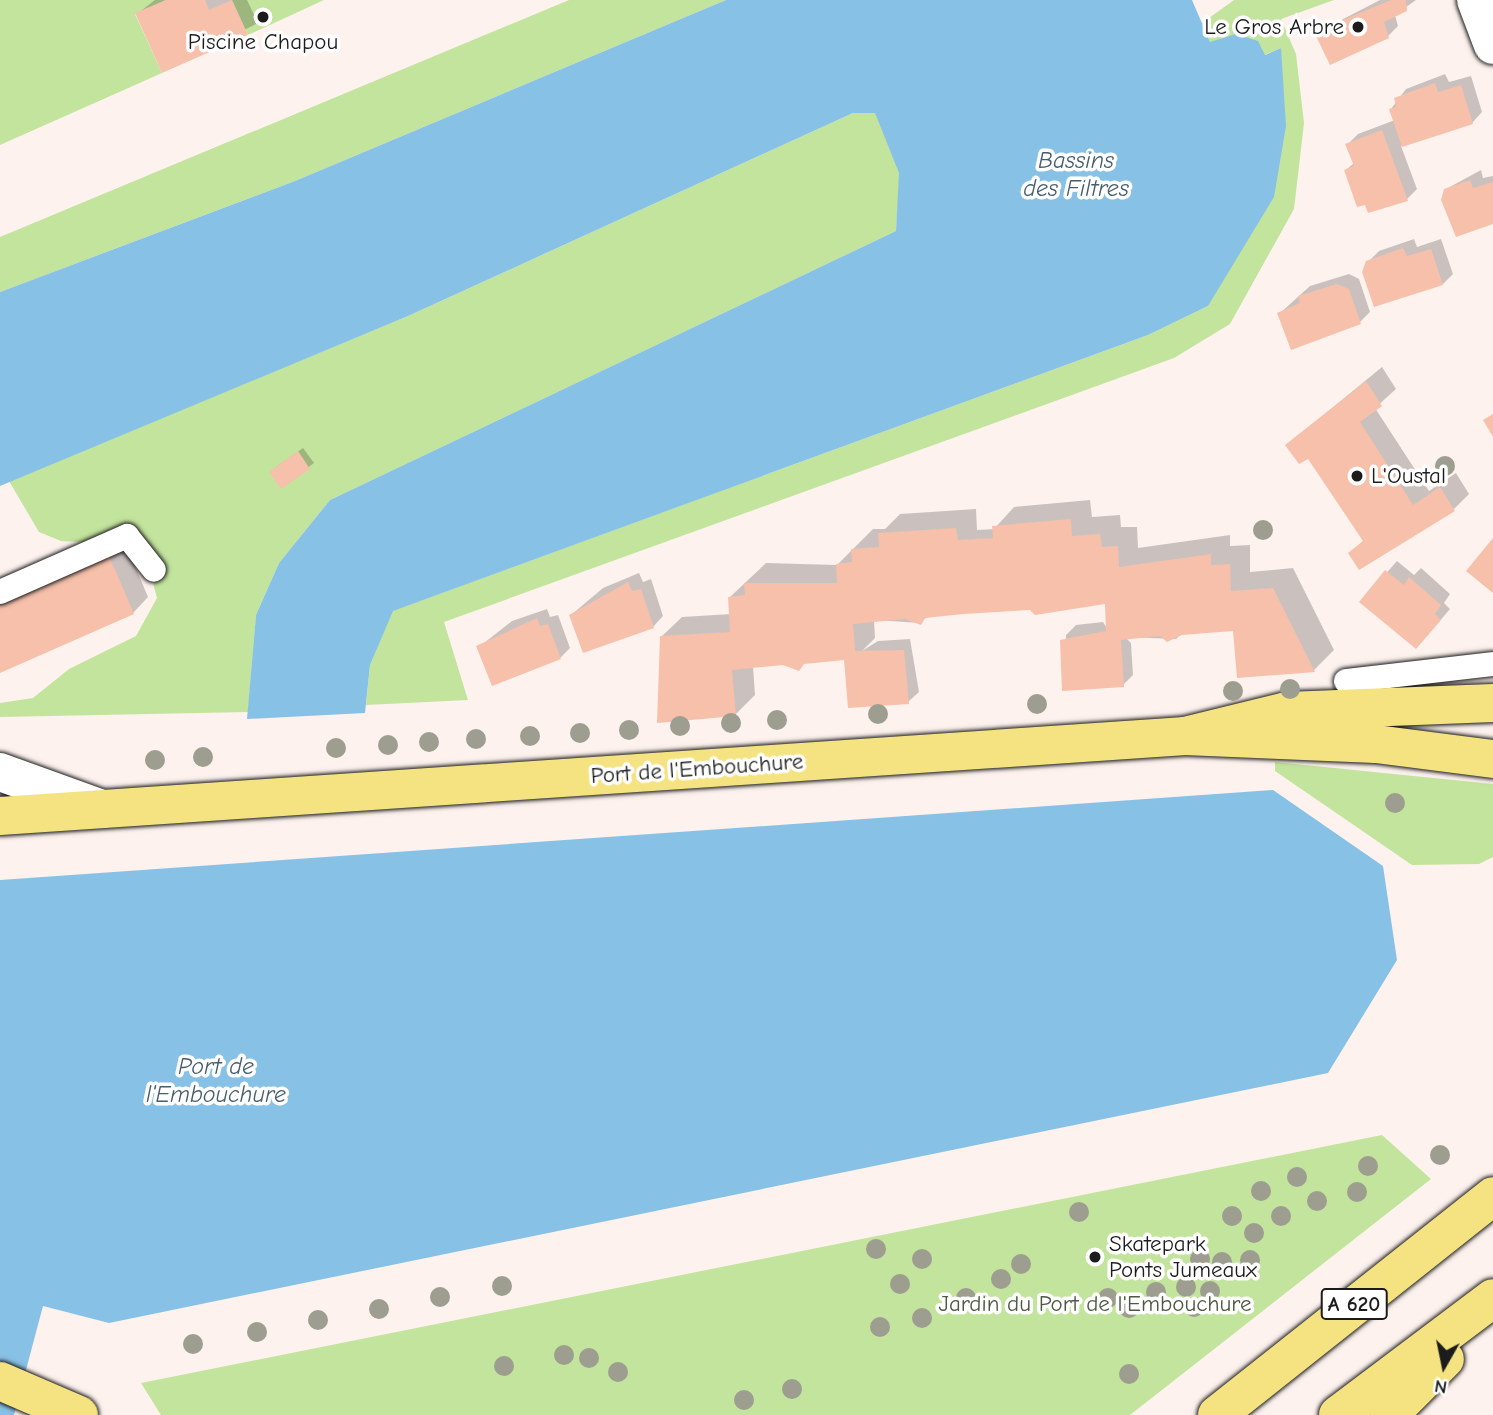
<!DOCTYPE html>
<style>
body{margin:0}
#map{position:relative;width:1493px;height:1415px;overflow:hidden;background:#fdf2ee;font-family:"Comic Neue",sans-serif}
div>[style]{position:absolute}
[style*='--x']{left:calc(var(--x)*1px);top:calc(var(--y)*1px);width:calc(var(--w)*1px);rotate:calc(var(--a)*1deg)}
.green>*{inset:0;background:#c3e49d}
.water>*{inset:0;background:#88c1e6}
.shadow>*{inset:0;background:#0003}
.building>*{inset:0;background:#f6c0aa}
.roads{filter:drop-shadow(0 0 2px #1c1c1c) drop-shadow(0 0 2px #1c1c1c)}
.lane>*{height:24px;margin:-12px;padding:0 12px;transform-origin:12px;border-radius:12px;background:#fff}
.street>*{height:38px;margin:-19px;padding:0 19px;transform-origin:19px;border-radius:19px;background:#fff}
.secondary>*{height:38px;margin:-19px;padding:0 19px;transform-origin:19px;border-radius:19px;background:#fff}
.primary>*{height:38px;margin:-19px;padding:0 19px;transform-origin:19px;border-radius:19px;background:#f5e382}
.highway>*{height:38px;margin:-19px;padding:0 19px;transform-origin:19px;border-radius:19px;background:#f5e382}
.trees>*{width:20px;height:20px;margin:-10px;border-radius:50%;background:#9d9d90}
.dots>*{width:19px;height:19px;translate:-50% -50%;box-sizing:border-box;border:4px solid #fff;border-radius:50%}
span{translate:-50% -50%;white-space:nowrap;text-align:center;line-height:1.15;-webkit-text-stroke:7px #fff;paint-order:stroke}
.shield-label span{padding:2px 5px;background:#fff;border:2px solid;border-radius:5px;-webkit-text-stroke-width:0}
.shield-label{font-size:21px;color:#1c1c1c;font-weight:700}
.poi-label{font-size:23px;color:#1c1c1c}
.right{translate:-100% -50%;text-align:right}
.left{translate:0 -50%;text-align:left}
.street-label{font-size:23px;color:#1c1c1c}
.park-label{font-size:23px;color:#4e5843}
.water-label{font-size:24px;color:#475e6d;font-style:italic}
.north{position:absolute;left:1409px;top:1331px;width:70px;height:70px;-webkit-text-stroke:5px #fff;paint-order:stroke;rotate:189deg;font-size:19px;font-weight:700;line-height:28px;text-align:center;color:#1c1c1c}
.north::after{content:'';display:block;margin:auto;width:24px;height:32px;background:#1c1c1c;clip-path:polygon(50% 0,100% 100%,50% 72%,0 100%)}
</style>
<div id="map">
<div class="green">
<i style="clip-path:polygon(0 0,166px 0,135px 14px,162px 73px,0 145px)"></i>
<i style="clip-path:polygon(232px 0,324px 0,248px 35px)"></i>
<i style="clip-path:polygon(569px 0,726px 0,295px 181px,0 292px,0 237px)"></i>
<i style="clip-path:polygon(1234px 0,1334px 0,1281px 19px,1296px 54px,1304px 123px,1294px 209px,1230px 324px,1174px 358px,444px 622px,468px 700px,366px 705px,370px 665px,392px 611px,1148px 335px,1208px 306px,1281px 48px,1264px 55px,1210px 42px,1202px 23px)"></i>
<i style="clip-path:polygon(875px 112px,900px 173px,896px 231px,330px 500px,279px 563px,256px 615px,248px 712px,0 717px,0 703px,33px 698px,69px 669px,136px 636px,157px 598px,150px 572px,119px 544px,61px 541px,39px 532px,9px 481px,408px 316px,853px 113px)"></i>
<i style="clip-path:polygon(1275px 762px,1493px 784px,1493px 857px,1479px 864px,1412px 865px,1275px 771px)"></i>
<i style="clip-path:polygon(1382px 1135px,1431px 1179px,1130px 1415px,161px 1415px,141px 1383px)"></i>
</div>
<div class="water">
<i style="clip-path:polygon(726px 0,1192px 0,1210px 42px,1236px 34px,1258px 41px,1265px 55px,1281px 48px,1286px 126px,1274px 197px,1208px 306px,1148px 335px,393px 611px,370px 665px,365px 713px,247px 719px,256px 615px,279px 563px,330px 500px,896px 231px,899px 173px,875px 113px,853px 113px,408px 316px,0 486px,0 292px,295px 181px)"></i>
<i style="clip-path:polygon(1273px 790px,1383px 866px,1397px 960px,1328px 1073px,109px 1323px,43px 1306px,14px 1415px,0 1415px,0 880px)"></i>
</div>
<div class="shadow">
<i style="clip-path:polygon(155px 0,247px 0,258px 23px,163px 71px,137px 14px)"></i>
<i style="clip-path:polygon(1380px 0,1416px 0,1395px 15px,1398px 26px,1388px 36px,1316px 33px)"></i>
<i style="clip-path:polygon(1445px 74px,1449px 82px,1471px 76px,1482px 112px,1472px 123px,1401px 146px,1417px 189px,1407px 199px,1346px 170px,1354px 163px,1348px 144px,1358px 134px,1395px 120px,1391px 109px,1406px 89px)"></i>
<i style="clip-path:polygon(1481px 170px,1483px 178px,1493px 176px,1493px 222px,1446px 189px)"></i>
<i style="clip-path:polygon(1414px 239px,1417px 247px,1441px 239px,1453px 274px,1443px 284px,1368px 262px,1379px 251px)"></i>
<i style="clip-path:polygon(1349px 274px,1359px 279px,1370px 312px,1360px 322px,1279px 314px,1310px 286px)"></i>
<i style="clip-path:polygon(1382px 367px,1396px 389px,1375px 408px,1429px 491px,1456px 473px,1469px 494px,1454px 509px,1351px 553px,1364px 540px,1309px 457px,1287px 445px)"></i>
<i style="clip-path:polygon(303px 448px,314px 463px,282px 487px,276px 467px)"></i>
<i style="clip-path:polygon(1090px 500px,1092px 517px,1120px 515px,1121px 527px,1137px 527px,1138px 548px,1230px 535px,1230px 546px,1250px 545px,1250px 572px,1293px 568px,1334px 650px,1314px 670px,1238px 676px,1234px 630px,1182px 633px,1176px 639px,1125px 637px,1131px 643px,1133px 675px,1123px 685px,1064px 689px,1066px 635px,1076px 625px,1103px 622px,1108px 630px,1106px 602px,928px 616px,920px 623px,874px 620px,875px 638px,862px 651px,878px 641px,910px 639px,919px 692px,908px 702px,846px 659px,753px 666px,755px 695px,735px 715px,661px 637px,682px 617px,731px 614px,730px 597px,766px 563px,837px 565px,873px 529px,885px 529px,900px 514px,976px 509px,977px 530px,994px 529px,1014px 507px)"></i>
<i style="clip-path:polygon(125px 542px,148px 597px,133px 613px,0 671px,0 594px)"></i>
<i style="clip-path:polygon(1397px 561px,1414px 575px,1421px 568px,1450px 594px,1444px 603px,1450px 609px,1426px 637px,1361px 602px)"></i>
<i style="clip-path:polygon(639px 573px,643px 582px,651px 579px,663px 616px,653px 627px,571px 615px,603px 588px)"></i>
<i style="clip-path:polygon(547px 609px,550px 617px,558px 615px,570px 648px,560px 658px,479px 647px,512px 621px)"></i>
</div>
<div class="building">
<i style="clip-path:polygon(166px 0,205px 0,209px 10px,232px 0,248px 35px,162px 73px,135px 13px)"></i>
<i style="clip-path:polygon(1391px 0,1406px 0,1407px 11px,1384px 22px,1389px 38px,1330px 65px,1314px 32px)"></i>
<i style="clip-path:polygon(1435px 83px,1438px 92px,1461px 85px,1473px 124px,1402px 147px,1389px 109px,1396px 107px,1394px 98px)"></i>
<i style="clip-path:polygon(1382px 130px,1408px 201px,1368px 213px,1365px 205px,1357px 207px,1344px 170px,1354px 166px,1345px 144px)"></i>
<i style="clip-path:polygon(1470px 180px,1473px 188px,1493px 182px,1493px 224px,1456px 237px,1441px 200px,1444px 189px)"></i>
<i style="clip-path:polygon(1403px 248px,1407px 256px,1431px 249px,1443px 285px,1374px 307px,1362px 272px,1366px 261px)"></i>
<i style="clip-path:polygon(1337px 284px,1349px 289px,1361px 324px,1291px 350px,1277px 313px,1300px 303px,1298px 296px)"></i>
<i style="clip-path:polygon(1366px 381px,1382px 406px,1360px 422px,1413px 505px,1440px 487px,1455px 511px,1359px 570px,1348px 553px,1363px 541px,1308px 459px,1299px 464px,1285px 445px)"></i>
<i style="clip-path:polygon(1493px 414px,1493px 437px,1483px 420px)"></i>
<i style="clip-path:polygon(298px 451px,310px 469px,281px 489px,269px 472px)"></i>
<i style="clip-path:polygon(1071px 519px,1072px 536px,1100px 534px,1102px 547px,1118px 546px,1119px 567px,1211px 554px,1211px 565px,1230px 564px,1231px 591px,1273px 588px,1315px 672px,1237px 678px,1233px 631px,1182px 635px,1167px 642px,1160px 636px,1121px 640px,1124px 687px,1062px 691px,1060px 640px,1106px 631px,1105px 604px,1035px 615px,1030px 610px,963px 614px,925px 618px,921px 625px,905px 619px,853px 624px,855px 651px,904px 650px,909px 704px,848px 708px,844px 660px,804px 664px,799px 671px,783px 665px,732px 670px,736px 716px,657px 723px,660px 636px,730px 632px,728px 597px,745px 595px,744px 583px,837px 583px,836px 564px,852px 562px,851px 549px,879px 547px,878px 533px,956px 528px,958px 540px,993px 538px,992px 526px)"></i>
<i style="clip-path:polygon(1493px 538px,1493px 593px,1466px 571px)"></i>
<i style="clip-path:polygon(109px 556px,134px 614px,0 673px,0 602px)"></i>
<i style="clip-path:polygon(1385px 570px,1404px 585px,1409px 577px,1441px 605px,1435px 614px,1441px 620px,1416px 649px,1359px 602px)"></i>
<i style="clip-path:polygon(628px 582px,632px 591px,641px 589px,654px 628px,583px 653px,569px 615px)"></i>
<i style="clip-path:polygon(537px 618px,540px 626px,548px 624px,561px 659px,492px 686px,476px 646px)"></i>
</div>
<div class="roads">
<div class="lane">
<i style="--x:0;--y:592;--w:139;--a:-23.8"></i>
<i style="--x:127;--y:536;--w:43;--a:51.5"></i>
<i style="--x:1346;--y:681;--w:148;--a:-6.6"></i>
</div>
<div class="street">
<i style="--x:1476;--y:0;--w:48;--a:69.3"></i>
</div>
<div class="secondary">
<i style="--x:0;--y:772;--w:109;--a:19.9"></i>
</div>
<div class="primary">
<i style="--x:0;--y:816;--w:1188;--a:-3.86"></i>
<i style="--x:1185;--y:736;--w:191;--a:2.4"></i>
<i style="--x:1376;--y:744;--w:118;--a:7.3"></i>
<i style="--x:0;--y:1381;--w:86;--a:23.3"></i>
</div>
<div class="highway">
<i style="--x:1185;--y:736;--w:105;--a:-13.8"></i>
<i style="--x:1287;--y:711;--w:206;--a:-2.2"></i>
<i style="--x:1217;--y:1415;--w:352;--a:-38.4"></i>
<i style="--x:1338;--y:1415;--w:194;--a:-37"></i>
<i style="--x:1389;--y:1415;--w:79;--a:-45"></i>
</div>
</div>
<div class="trees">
<i style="left:1445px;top:466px"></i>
<i style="left:1263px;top:530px"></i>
<i style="left:1290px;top:689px"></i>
<i style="left:1233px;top:691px"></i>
<i style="left:1037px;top:704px"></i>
<i style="left:878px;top:714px"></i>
<i style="left:777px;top:720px"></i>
<i style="left:731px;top:723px"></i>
<i style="left:680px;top:726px"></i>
<i style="left:629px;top:730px"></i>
<i style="left:580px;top:733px"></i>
<i style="left:530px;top:736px"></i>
<i style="left:476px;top:739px"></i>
<i style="left:429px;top:742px"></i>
<i style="left:388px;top:745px"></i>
<i style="left:336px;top:748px"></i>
<i style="left:203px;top:757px"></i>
<i style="left:155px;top:760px"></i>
<i style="left:1395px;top:803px"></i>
<i style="left:1440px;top:1155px"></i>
<i style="left:1368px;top:1166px"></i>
<i style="left:1297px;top:1177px"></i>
<i style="left:1261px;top:1191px"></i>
<i style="left:1357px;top:1192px"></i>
<i style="left:1317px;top:1201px"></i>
<i style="left:1079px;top:1212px"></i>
<i style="left:1232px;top:1216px"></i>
<i style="left:1281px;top:1216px"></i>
<i style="left:1254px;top:1233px"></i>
<i style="left:876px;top:1249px"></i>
<i style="left:922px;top:1259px"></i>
<i style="left:1200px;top:1259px"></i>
<i style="left:1250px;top:1260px"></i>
<i style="left:1222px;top:1262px"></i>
<i style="left:1021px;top:1264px"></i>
<i style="left:1001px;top:1279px"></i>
<i style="left:900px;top:1284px"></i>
<i style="left:502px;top:1286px"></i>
<i style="left:1186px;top:1287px"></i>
<i style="left:1210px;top:1291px"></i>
<i style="left:1156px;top:1292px"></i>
<i style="left:440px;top:1297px"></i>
<i style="left:966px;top:1298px"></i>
<i style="left:1108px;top:1298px"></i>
<i style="left:1194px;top:1307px"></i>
<i style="left:1129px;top:1308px"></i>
<i style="left:379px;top:1309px"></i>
<i style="left:922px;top:1318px"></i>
<i style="left:318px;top:1320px"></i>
<i style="left:880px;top:1327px"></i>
<i style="left:257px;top:1332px"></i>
<i style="left:193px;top:1344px"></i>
<i style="left:564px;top:1355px"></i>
<i style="left:589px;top:1358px"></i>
<i style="left:504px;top:1366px"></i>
<i style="left:618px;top:1372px"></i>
<i style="left:1129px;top:1374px"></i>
<i style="left:792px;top:1389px"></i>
<i style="left:744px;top:1400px"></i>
</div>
<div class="dots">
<i style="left:263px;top:17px;background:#1c1c1c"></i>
<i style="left:1358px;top:27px;background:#1c1c1c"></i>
<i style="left:1357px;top:476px;background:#1c1c1c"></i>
<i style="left:1095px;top:1257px;background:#1c1c1c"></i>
</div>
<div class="shield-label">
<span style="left:1354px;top:1304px">A 620</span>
</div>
<div class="poi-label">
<span class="right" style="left:1344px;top:27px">Le Gros Arbre</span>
<span style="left:263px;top:42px">Piscine Chapou</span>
<span class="left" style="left:1371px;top:476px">L'Oustal</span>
<span class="left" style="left:1109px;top:1257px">Skatepark<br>Ponts Jumeaux</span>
</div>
<div class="street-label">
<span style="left:697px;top:769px;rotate:-4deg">Port de l'Embouchure</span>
</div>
<div class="park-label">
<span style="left:1095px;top:1304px">Jardin du Port de l'Embouchure</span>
</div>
<div class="water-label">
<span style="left:1076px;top:175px">Bassins<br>des Filtres</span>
<span style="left:216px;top:1081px">Port de<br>l'Embouchure</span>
</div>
<div class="north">N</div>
</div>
